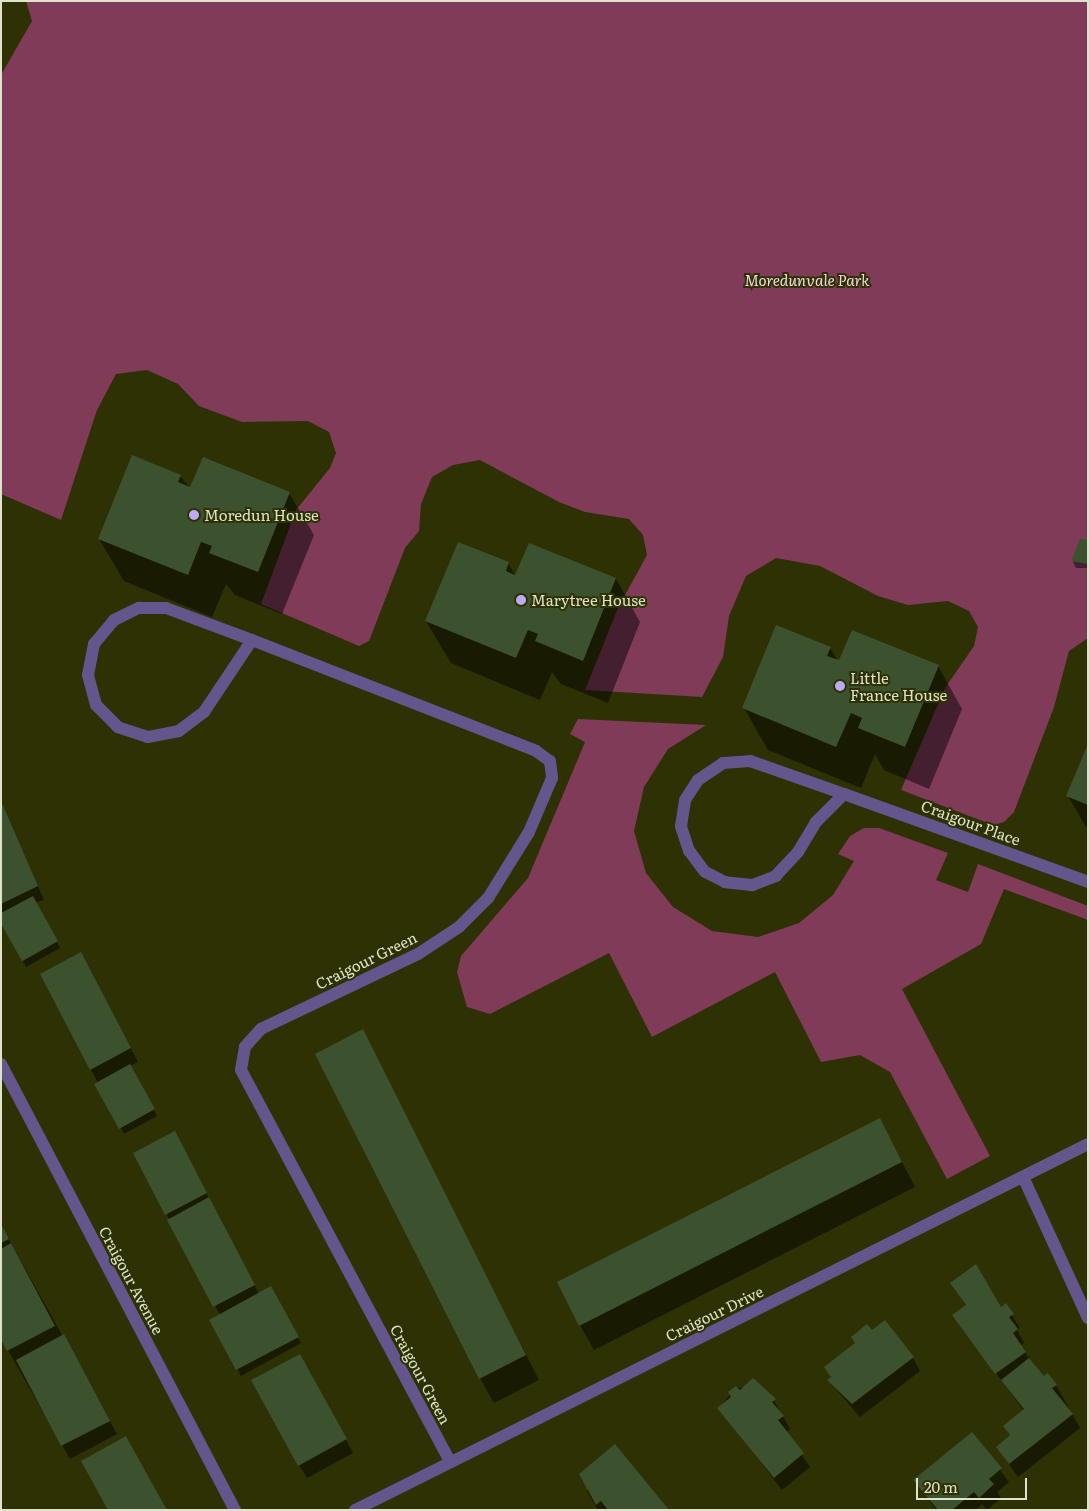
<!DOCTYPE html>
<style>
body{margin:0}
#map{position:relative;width:1089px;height:1511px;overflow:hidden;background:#2d3103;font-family:Literata,serif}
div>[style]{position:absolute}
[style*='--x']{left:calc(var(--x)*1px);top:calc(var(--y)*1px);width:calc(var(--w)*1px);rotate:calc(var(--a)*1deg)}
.green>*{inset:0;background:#803b59}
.shadow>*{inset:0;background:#0007}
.building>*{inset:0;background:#3c522e}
.minor>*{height:12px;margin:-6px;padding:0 6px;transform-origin:6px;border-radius:6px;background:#64568c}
.dots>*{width:14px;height:14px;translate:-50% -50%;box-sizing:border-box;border:2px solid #2d3103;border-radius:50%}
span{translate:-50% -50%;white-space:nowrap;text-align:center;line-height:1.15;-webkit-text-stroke:4px #2d3103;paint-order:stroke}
.park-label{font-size:15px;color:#f1d7e0;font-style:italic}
.poi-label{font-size:15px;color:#dfe3cb}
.left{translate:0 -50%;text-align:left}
.street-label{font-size:15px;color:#dfe3cb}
.frame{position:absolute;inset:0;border:2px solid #dfe3cb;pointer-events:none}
.scale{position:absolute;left:916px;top:1478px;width:111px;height:22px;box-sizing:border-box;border:2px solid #dfe3cb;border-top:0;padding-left:6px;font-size:15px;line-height:18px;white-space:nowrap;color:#dfe3cb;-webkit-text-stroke:4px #2d3103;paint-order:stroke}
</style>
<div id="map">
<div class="green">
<i style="clip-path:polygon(26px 1px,1088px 1px,1088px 638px,1069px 651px,1054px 707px,1014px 812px,1004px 822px,993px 825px,901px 790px,945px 688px,974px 646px,978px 627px,969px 611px,948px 601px,908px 605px,878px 596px,820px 566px,776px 558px,746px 576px,729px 616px,723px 657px,702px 697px,585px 690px,618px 608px,647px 555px,643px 535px,629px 519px,585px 512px,559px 502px,480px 460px,453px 465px,432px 477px,421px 504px,419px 531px,405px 548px,369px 641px,359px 646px,261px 604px,296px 510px,330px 468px,336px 453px,329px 432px,308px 421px,242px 422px,199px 406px,178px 384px,147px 370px,116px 374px,97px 410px,61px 520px,1px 494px,1px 75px,32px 21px)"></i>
<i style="clip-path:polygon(578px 719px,706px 725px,668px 749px,644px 787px,634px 831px,646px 873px,673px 907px,712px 931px,758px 937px,799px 923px,833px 895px,854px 861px,838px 854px,850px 836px,864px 828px,879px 828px,948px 853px,936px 880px,968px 892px,978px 864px,1088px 906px,1088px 920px,1004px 889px,981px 944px,902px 989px,990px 1156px,947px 1179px,890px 1072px,860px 1055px,821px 1062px,775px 972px,652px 1037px,609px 953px,490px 1014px,467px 1007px,457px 972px,461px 956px,528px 878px,585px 742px,570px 734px)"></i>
</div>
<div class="shadow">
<i style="clip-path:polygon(180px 476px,191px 489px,289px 493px,314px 535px,282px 614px,235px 595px,226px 584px,212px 617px,124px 581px,99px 539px)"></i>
<i style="clip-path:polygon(1081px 540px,1088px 544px,1088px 568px,1076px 568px,1073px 562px)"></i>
<i style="clip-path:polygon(530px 545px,616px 579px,640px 622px,608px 703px,561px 684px,552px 672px,540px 700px,451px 663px,426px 621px,508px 563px,516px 577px)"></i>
<i style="clip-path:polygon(830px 648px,838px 661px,938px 666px,962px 709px,929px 789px,884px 770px,875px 754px,861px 788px,768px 750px,744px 708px)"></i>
<i style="clip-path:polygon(1088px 747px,1088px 830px,1068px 796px)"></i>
<i style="clip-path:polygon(1px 803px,44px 900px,1px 913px)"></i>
<i style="clip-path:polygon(57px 942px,60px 948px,26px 967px,23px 961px)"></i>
<i style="clip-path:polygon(88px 967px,138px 1062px,130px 1066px,157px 1116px,124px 1134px,42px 974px)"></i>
<i style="clip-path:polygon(362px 1031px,539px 1380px,494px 1403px,480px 1378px)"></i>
<i style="clip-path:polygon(880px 1120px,915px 1187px,594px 1350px,580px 1325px)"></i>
<i style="clip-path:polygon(182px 1146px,259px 1294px,270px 1287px,301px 1343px,241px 1376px,211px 1320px,220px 1315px,135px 1154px)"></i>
<i style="clip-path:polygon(1px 1225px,117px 1434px,70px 1459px,1px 1338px)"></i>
<i style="clip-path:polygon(952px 1284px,1000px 1308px,1005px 1305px,1020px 1328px,1017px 1330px,1024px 1343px,1020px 1346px,1044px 1378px,1056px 1385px,1080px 1428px,1018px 1477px,997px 1447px,1010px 1436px,1004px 1426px,1024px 1411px,954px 1316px,966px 1306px)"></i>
<i style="clip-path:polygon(871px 1331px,913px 1358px,920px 1371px,860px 1417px,829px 1381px)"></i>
<i style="clip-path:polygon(308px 1368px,353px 1453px,307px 1478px,299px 1465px)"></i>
<i style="clip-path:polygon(736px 1387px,770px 1394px,790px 1429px,786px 1433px,810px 1467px,782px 1490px,719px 1408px)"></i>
<i style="clip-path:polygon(972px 1433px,1009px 1482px,997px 1492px,1001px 1498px,987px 1510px,982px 1504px,976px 1510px,936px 1510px,915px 1480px)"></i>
<i style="clip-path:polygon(589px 1489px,667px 1510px,598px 1510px,587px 1491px)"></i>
</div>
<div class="building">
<i style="clip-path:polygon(132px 455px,181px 475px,178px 482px,190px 487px,203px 457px,290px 492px,258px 572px,209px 553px,212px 546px,201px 542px,188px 575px,98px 539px)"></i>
<i style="clip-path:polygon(1080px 539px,1088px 540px,1088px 564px,1071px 561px)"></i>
<i style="clip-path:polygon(458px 542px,509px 562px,506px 571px,515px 575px,529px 543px,616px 578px,583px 661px,535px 641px,538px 634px,528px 630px,516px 658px,425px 621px)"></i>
<i style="clip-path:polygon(776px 625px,831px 647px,827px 656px,839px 660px,852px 630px,939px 665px,905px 747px,858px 728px,862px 718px,851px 713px,836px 747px,742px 708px)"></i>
<i style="clip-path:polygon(1088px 744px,1088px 805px,1066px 796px)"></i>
<i style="clip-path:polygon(1px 801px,38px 886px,1px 904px)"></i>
<i style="clip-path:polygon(33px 896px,58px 941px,22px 961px,1px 924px,1px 913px)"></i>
<i style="clip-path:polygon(81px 952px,131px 1048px,90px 1070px,40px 974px)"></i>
<i style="clip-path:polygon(363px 1029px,526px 1355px,479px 1379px,315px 1054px)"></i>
<i style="clip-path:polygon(130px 1064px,155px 1109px,119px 1129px,94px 1084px)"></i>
<i style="clip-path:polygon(880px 1118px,902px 1162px,579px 1326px,557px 1282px)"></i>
<i style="clip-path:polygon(175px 1131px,207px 1193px,165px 1215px,133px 1153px)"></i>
<i style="clip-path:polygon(209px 1197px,255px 1285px,213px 1307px,167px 1220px)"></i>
<i style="clip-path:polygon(1px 1224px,9px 1239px,1px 1243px)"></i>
<i style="clip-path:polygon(11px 1243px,55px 1326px,7px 1351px,1px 1340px,1px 1249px)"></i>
<i style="clip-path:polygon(976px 1264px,1001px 1307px,1006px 1303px,1014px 1314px,1009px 1317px,1018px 1329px,1013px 1333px,1026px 1352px,995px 1374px,952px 1315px,966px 1305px,950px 1283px)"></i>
<i style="clip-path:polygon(271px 1286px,299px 1337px,236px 1370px,209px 1320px)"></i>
<i style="clip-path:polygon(885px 1320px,914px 1357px,852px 1404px,827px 1380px,831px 1377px,824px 1367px,855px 1343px,851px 1337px,867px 1324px,872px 1330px)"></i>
<i style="clip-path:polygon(64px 1334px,110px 1421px,61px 1446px,16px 1360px)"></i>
<i style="clip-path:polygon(300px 1354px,347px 1439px,298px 1466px,251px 1380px)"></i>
<i style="clip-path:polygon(1029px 1358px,1044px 1376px,1048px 1373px,1057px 1385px,1052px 1388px,1073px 1414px,1009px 1464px,996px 1447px,1010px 1435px,1003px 1426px,1024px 1409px,1001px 1380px)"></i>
<i style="clip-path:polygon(753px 1378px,776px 1399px,772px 1402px,784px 1416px,778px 1420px,804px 1453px,774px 1478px,717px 1408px,731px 1397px,728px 1392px,736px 1386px,740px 1390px)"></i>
<i style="clip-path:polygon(972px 1432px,1002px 1468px,989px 1479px,994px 1484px,979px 1498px,974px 1492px,952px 1510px,938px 1510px,913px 1480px)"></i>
<i style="clip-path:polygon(126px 1436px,149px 1478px,167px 1510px,108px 1510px,81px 1461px)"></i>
<i style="clip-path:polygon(615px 1444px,669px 1510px,608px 1510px,601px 1501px,596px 1505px,579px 1474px)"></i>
</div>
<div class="minor">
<i style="--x:139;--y:608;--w:27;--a:0"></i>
<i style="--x:166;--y:608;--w:92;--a:20.4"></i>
<i style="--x:252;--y:640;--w:87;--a:123.7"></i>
<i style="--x:204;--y:712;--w:31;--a:143"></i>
<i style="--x:179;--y:731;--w:32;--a:169"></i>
<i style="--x:148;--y:737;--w:32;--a:-162"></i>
<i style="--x:118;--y:727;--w:31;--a:-135"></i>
<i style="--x:96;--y:705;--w:31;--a:-105"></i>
<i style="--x:88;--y:675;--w:32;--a:-79"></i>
<i style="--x:94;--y:644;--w:31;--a:-50"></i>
<i style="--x:114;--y:620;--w:28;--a:-26"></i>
<i style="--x:252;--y:640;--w:305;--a:21.3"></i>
<i style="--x:536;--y:751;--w:17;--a:36"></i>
<i style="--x:550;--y:761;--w:17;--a:83"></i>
<i style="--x:552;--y:778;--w:59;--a:113.1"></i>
<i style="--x:529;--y:832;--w:78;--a:121.8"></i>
<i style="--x:488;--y:898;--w:41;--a:135"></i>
<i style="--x:459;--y:927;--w:49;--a:146.6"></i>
<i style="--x:418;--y:954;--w:174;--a:154.5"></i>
<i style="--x:261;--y:1029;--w:24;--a:132"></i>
<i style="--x:245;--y:1047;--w:23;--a:100"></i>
<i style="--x:241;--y:1070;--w:443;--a:61.9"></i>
<i style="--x:750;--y:761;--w:100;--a:19.3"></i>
<i style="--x:844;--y:794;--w:40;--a:135"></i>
<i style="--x:816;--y:822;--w:35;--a:121"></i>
<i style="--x:798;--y:852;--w:33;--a:133"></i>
<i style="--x:776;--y:876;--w:26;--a:159"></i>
<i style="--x:752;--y:885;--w:27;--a:-174"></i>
<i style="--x:725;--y:882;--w:22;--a:-153"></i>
<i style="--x:705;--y:872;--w:26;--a:-127"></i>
<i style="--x:689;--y:851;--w:26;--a:-108"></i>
<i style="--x:681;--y:826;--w:26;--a:-81"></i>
<i style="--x:685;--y:800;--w:24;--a:-57"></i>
<i style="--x:698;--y:780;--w:30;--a:-34"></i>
<i style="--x:723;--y:763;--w:27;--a:-4"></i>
<i style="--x:844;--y:794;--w:259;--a:19.8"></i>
<i style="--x:1;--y:1064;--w:504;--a:62.32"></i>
<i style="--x:1024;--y:1179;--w:153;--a:65.3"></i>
<i style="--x:355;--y:1510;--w:819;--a:-26.53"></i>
</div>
<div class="dots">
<i style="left:194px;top:515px;background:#bcaaf6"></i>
<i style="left:521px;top:600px;background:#bcaaf6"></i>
<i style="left:840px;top:686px;background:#bcaaf6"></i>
</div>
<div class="park-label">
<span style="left:807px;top:280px">Moredunvale Park</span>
</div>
<div class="poi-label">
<span class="left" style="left:204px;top:515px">Moredun House</span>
<span class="left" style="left:531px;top:600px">Marytree House</span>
<span class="left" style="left:850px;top:686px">Little<br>France House</span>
</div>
<div class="street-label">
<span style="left:971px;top:822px;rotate:20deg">Craigour Place</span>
<span style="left:366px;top:960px;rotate:-26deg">Craigour Green</span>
<span style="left:132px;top:1280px;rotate:62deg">Craigour Avenue</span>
<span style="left:714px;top:1313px;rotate:-26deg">Craigour Drive</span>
<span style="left:421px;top:1374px;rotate:62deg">Craigour Green</span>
</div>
<div class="frame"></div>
<div class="scale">20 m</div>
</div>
